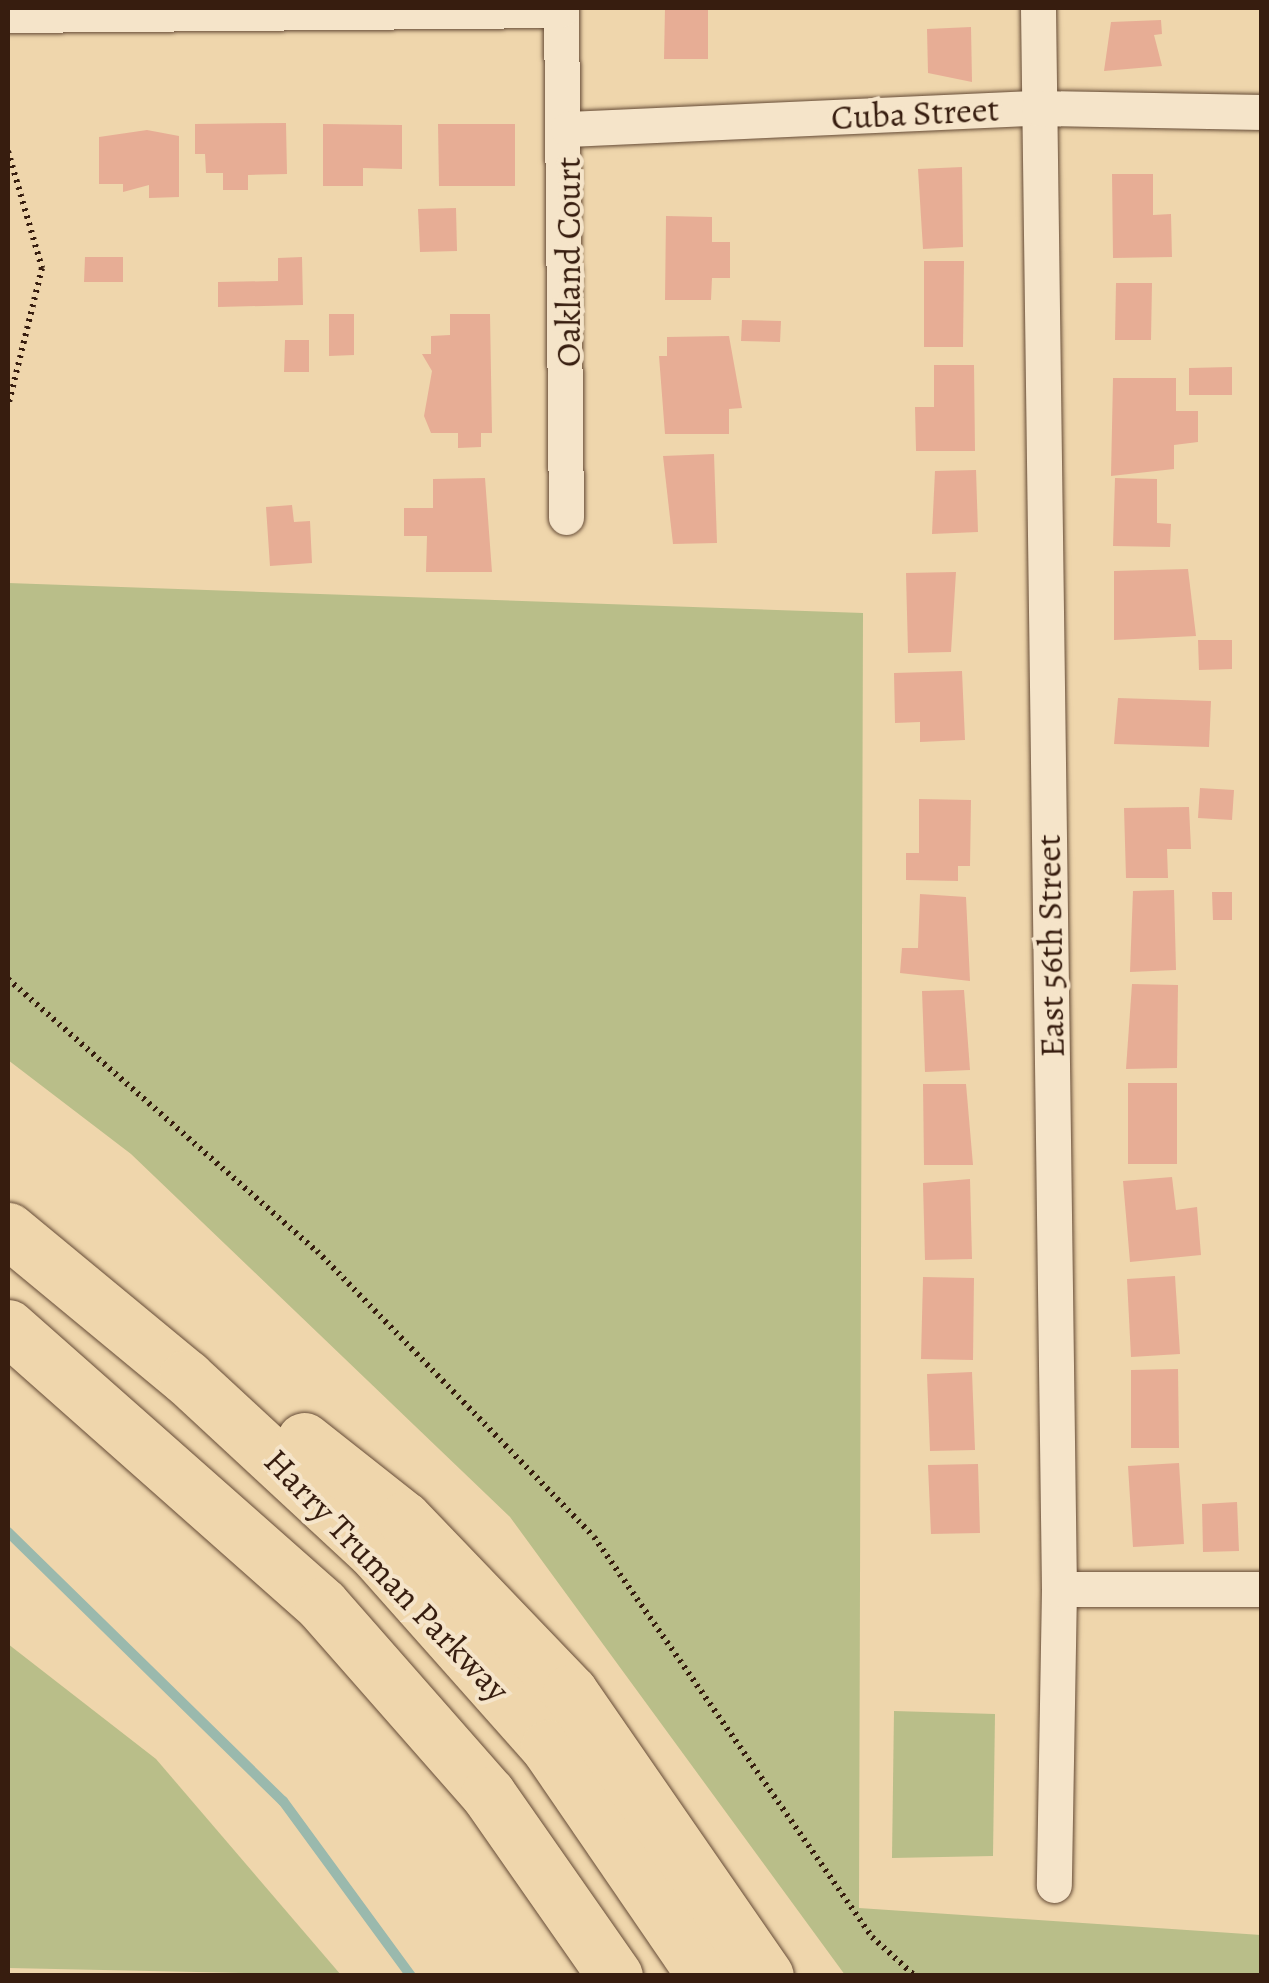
<!DOCTYPE html>
<style>
body{margin:0}
#map{position:relative;width:1269px;height:1983px;overflow:hidden;background:#efd6ac;font-family:Alegreya,serif}
div>[style]{position:absolute}
[style*='--x']{left:calc(var(--x)*1px);top:calc(var(--y)*1px);width:calc(var(--w)*1px);rotate:calc(var(--a)*1deg)}
.green>*{inset:0;background:#b9be89}
.stream>*{height:10px;margin:-5px;padding:0 5px;transform-origin:5px;border-radius:5px;background:#9ab9ad}
.building>*{inset:0;background:#e7ad95}
.path>*{height:6px;margin-top:-3px;transform-origin:0;background:repeating-linear-gradient(90deg,#371d0f 0 2.5px,transparent 0 7.5px)}
.roads{filter:drop-shadow(0 0 2px #654b36) drop-shadow(0 0 2px #654b36)}
.minor>*{height:35px;margin:-17.5px;padding:0 17.5px;transform-origin:17.5px;border-radius:17.5px;background:#f5e4c9}
.motorway>*{height:55px;margin:-27.5px;padding:0 27.5px;transform-origin:27.5px;border-radius:27.5px;background:#efd6ac}
span{translate:-50% -50%;white-space:nowrap;text-align:center;line-height:1.15;-webkit-text-stroke:8px #f5e4c9;paint-order:stroke}
.street-label{font-size:35px;color:#371d0f}
.frame{position:absolute;inset:0;border:10px solid #371d0f;pointer-events:none}
</style>
<div id="map">
<div class="green">
<i style="clip-path:polygon(8px 583px,863px 613px,859px 1908px,1261px 1935px,1261px 1975px,845px 1975px,510px 1517px,131px 1154px,8px 1060px)"></i>
<i style="clip-path:polygon(8px 1644px,156px 1759px,341px 1975px,8px 1968px)"></i>
<i style="clip-path:polygon(894px 1711px,995px 1714px,993px 1856px,892px 1858px)"></i>
</div>
<div class="stream">
<i style="--x:8;--y:1532;--w:385;--a:44.4"></i>
<i style="--x:283;--y:1801;--w:217;--a:53.8"></i>
</div>
<div class="building">
<i style="clip-path:polygon(665px 8px,708px 8px,708px 59px,664px 59px)"></i>
<i style="clip-path:polygon(1161px 20px,1162px 34px,1154px 35px,1162px 66px,1104px 71px,1111px 22px)"></i>
<i style="clip-path:polygon(971px 27px,972px 82px,928px 73px,927px 29px)"></i>
<i style="clip-path:polygon(286px 123px,287px 174px,248px 175px,248px 190px,223px 190px,223px 173px,206px 173px,205px 154px,195px 154px,195px 124px)"></i>
<i style="clip-path:polygon(323px 124px,402px 125px,402px 169px,363px 168px,363px 186px,323px 186px)"></i>
<i style="clip-path:polygon(438px 124px,515px 124px,515px 186px,439px 186px)"></i>
<i style="clip-path:polygon(147px 130px,179px 136px,179px 197px,149px 198px,149px 185px,123px 192px,123px 184px,99px 184px,99px 137px)"></i>
<i style="clip-path:polygon(962px 167px,963px 247px,923px 249px,918px 169px)"></i>
<i style="clip-path:polygon(1112px 174px,1153px 174px,1153px 215px,1171px 214px,1172px 257px,1113px 258px)"></i>
<i style="clip-path:polygon(456px 208px,457px 251px,420px 252px,418px 209px)"></i>
<i style="clip-path:polygon(666px 216px,712px 217px,712px 242px,730px 242px,730px 278px,712px 278px,711px 300px,665px 300px)"></i>
<i style="clip-path:polygon(85px 257px,123px 257px,123px 282px,84px 282px)"></i>
<i style="clip-path:polygon(302px 257px,303px 305px,218px 307px,218px 282px,278px 281px,278px 258px)"></i>
<i style="clip-path:polygon(924px 261px,964px 261px,963px 347px,924px 347px)"></i>
<i style="clip-path:polygon(1116px 283px,1152px 283px,1151px 340px,1115px 340px)"></i>
<i style="clip-path:polygon(329px 314px,354px 314px,354px 355px,329px 356px)"></i>
<i style="clip-path:polygon(450px 314px,490px 314px,492px 433px,481px 433px,481px 447px,458px 448px,458px 433px,431px 433px,424px 416px,432px 371px,422px 354px,431px 354px,431px 336px,450px 335px)"></i>
<i style="clip-path:polygon(742px 320px,781px 321px,780px 342px,741px 341px)"></i>
<i style="clip-path:polygon(729px 336px,742px 408px,729px 409px,729px 434px,665px 434px,659px 356px,667px 356px,667px 337px)"></i>
<i style="clip-path:polygon(285px 340px,309px 340px,309px 372px,284px 372px)"></i>
<i style="clip-path:polygon(934px 365px,974px 365px,975px 451px,916px 451px,915px 407px,934px 407px)"></i>
<i style="clip-path:polygon(1232px 367px,1232px 395px,1189px 395px,1189px 368px)"></i>
<i style="clip-path:polygon(1113px 378px,1176px 378px,1176px 411px,1198px 411px,1198px 442px,1174px 445px,1174px 469px,1111px 476px)"></i>
<i style="clip-path:polygon(714px 454px,717px 543px,673px 544px,663px 456px)"></i>
<i style="clip-path:polygon(976px 470px,978px 532px,932px 534px,935px 471px)"></i>
<i style="clip-path:polygon(485px 478px,492px 572px,426px 572px,427px 536px,404px 536px,404px 508px,433px 508px,433px 479px)"></i>
<i style="clip-path:polygon(1115px 478px,1157px 479px,1157px 523px,1171px 524px,1170px 547px,1113px 546px)"></i>
<i style="clip-path:polygon(292px 505px,294px 522px,310px 521px,312px 563px,270px 566px,266px 507px)"></i>
<i style="clip-path:polygon(1188px 569px,1196px 636px,1114px 640px,1114px 571px)"></i>
<i style="clip-path:polygon(956px 572px,951px 652px,908px 653px,906px 573px)"></i>
<i style="clip-path:polygon(1198px 640px,1232px 640px,1232px 669px,1199px 670px)"></i>
<i style="clip-path:polygon(962px 671px,965px 740px,920px 742px,920px 722px,895px 723px,894px 673px)"></i>
<i style="clip-path:polygon(1118px 698px,1211px 701px,1209px 747px,1114px 744px)"></i>
<i style="clip-path:polygon(1200px 788px,1234px 790px,1232px 820px,1198px 818px)"></i>
<i style="clip-path:polygon(919px 799px,971px 800px,970px 866px,958px 866px,958px 881px,906px 880px,906px 853px,919px 853px)"></i>
<i style="clip-path:polygon(1189px 807px,1191px 849px,1167px 849px,1168px 878px,1126px 878px,1124px 808px)"></i>
<i style="clip-path:polygon(1174px 890px,1176px 970px,1130px 972px,1133px 891px)"></i>
<i style="clip-path:polygon(1212px 892px,1232px 892px,1232px 920px,1213px 920px)"></i>
<i style="clip-path:polygon(920px 894px,966px 897px,970px 981px,900px 973px,902px 948px,918px 948px)"></i>
<i style="clip-path:polygon(1132px 984px,1178px 985px,1177px 1068px,1126px 1069px)"></i>
<i style="clip-path:polygon(964px 990px,970px 1070px,925px 1072px,922px 991px)"></i>
<i style="clip-path:polygon(1128px 1083px,1177px 1083px,1177px 1164px,1128px 1164px)"></i>
<i style="clip-path:polygon(923px 1084px,966px 1084px,973px 1165px,924px 1165px)"></i>
<i style="clip-path:polygon(1172px 1177px,1176px 1210px,1197px 1207px,1201px 1255px,1130px 1262px,1123px 1181px)"></i>
<i style="clip-path:polygon(970px 1179px,972px 1259px,925px 1260px,923px 1183px)"></i>
<i style="clip-path:polygon(1175px 1276px,1180px 1354px,1131px 1357px,1127px 1279px)"></i>
<i style="clip-path:polygon(923px 1277px,974px 1278px,973px 1360px,921px 1359px)"></i>
<i style="clip-path:polygon(1178px 1369px,1179px 1448px,1131px 1448px,1131px 1370px)"></i>
<i style="clip-path:polygon(972px 1372px,975px 1450px,930px 1451px,927px 1374px)"></i>
<i style="clip-path:polygon(1179px 1463px,1184px 1544px,1133px 1547px,1128px 1466px)"></i>
<i style="clip-path:polygon(978px 1464px,980px 1533px,931px 1534px,928px 1465px)"></i>
<i style="clip-path:polygon(1237px 1502px,1239px 1551px,1203px 1552px,1202px 1504px)"></i>
</div>
<div class="path">
<i style="--x:8;--y:151;--w:122;--a:73.8"></i>
<i style="--x:42;--y:268;--w:142;--a:103.8"></i>
<i style="--x:8;--y:979;--w:412;--a:41.4"></i>
<i style="--x:317;--y:1251;--w:398;--a:45.9"></i>
<i style="--x:594;--y:1537;--w:487;--a:55.2"></i>
<i style="--x:872;--y:1937;--w:58;--a:42.2"></i>
</div>
<div class="roads">
<div class="minor">
<i style="--x:561;--y:8;--w:509;--a:89.44"></i>
<i style="--x:1038;--y:8;--w:1581;--a:89.24"></i>
<i style="--x:1059;--y:1589;--w:296;--a:91"></i>
<i style="--x:8;--y:15;--w:553;--a:-0.52"></i>
<i style="--x:568;--y:129;--w:471;--a:-2.6"></i>
<i style="--x:1039;--y:108;--w:223;--a:1"></i>
<i style="--x:1059;--y:1589;--w:203;--a:0"></i>
</div>
<div class="motorway">
<i style="--x:8;--y:1230;--w:231;--a:39.6"></i>
<i style="--x:186;--y:1377;--w:258;--a:42.8"></i>
<i style="--x:375;--y:1552;--w:261;--a:48.4"></i>
<i style="--x:548;--y:1747;--w:278;--a:55.6"></i>
<i style="--x:8;--y:1327;--w:419;--a:41.5"></i>
<i style="--x:322;--y:1605;--w:252;--a:48.7"></i>
<i style="--x:488;--y:1794;--w:222;--a:55.1"></i>
<i style="--x:304;--y:1440;--w:127;--a:38.3"></i>
<i style="--x:404;--y:1519;--w:240;--a:46.2"></i>
<i style="--x:570;--y:1692;--w:345;--a:55.4"></i>
</div>
</div>
<div class="street-label">
<span style="left:915px;top:113px;rotate:-3deg">Cuba Street</span>
<span style="left:568px;top:262px;rotate:-90deg">Oakland Court</span>
<span style="left:1050px;top:946px;rotate:-91deg">East 56th Street</span>
<span style="left:387px;top:1575px;rotate:46deg">Harry Truman Parkway</span>
</div>
<div class="frame"></div>
</div>
